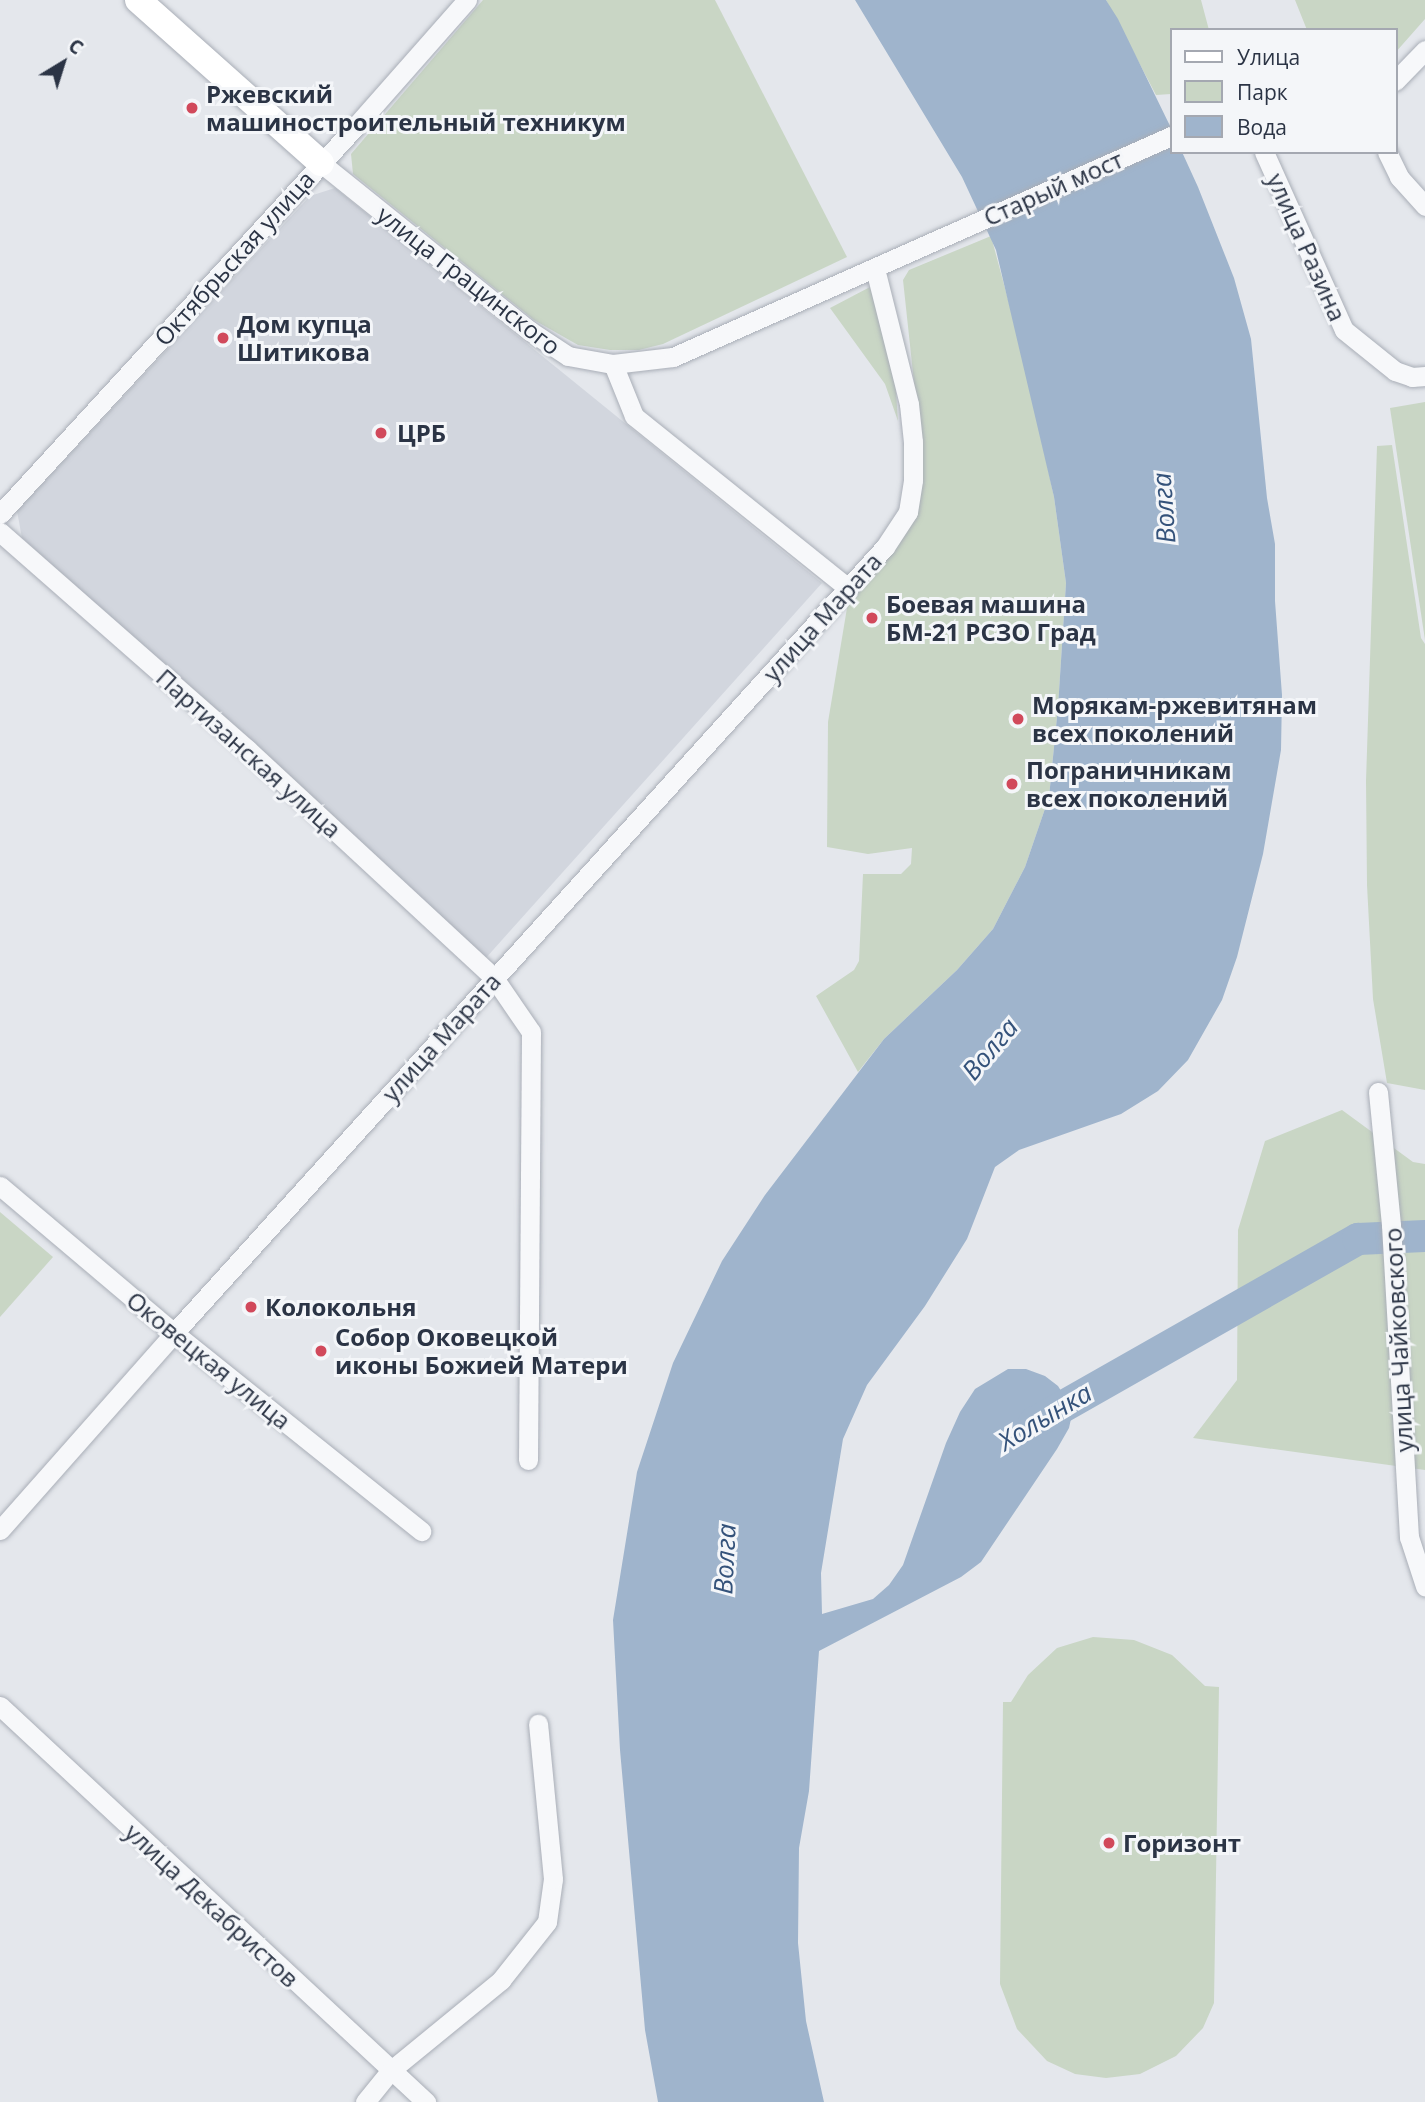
<!DOCTYPE html>
<meta charset="utf-8">
<style>
body{margin:0}
#map{position:relative;width:1425px;height:2102px;overflow:hidden;background:#e4e7ec;font-family:"Open Sans",sans-serif}
div>[style]{position:absolute}
[style*='--x']{left:calc(var(--x)*1px);top:calc(var(--y)*1px);width:calc(var(--w)*1px);rotate:calc(var(--a)*1deg)}
.built>*{inset:0;background:#d2d6de}
.green>*{inset:0;background:#c9d6c5}
.water>*{inset:0;background:#9fb4cc}
.river>*{height:32px;margin:-16px;padding:0 16px;transform-origin:16px;border-radius:16px;background:#9fb4cc}
.roads{filter:drop-shadow(0 0 2px #a9aeb7) drop-shadow(0 0 2px #a9aeb7)}
.street>*{height:19px;margin:-9.5px;padding:0 9.5px;transform-origin:9.5px;border-radius:9.5px;background:#f7f8fa}
.secondary>*{height:26px;margin:-13px;padding:0 13px;transform-origin:13px;border-radius:13px;background:#fff}
.dots>*{width:19px;height:19px;translate:-50% -50%;box-sizing:border-box;border:4px solid #f4f6f9;border-radius:50%}
span{translate:-50% -50%;white-space:nowrap;text-align:center;line-height:1.15;-webkit-text-stroke:6px #f4f6f9;paint-order:stroke}
.poi-label{font-size:24px;color:#2b3445;font-weight:700}
.left{translate:0 -50%;text-align:left}
.street-label{font-size:24px;color:#2b3445}
.water-label{font-size:26px;color:#34527a;font-style:italic}
.legend{position:absolute;left:1170px;top:28px;width:228px;height:126px;box-sizing:border-box;background:#f4f6f9;border:2px solid #a4a8b1;margin:0;padding:9px 12px;list-style:none;font-size:21px;color:#2b3445}
.legend li{display:flex;align-items:center;gap:14px;height:35px}
.legend b{width:35px;border:2px solid #a4a8b1}
.north{position:absolute;left:28px;top:28px;width:70px;height:70px;-webkit-text-stroke:5px #f4f6f9;paint-order:stroke;rotate:38deg;font-size:19px;font-weight:700;line-height:28px;text-align:center;color:#2b3445}
.north::after{content:'';display:block;margin:auto;width:24px;height:32px;background:#2b3445;clip-path:polygon(50% 0,100% 100%,50% 72%,0 100%)}
</style>
<div id="map">
<div class="built">
<i style="clip-path:polygon(335px 188px,822px 583px,485px 959px,22px 538px,17px 511px,310px 196px)"></i>
</div>
<div class="green">
<i style="clip-path:polygon(483px 0,715px 0,847px 257px,663px 344px,639px 350px,610px 350px,578px 345px,534px 320px,353px 174px,351px 154px)"></i>
<i style="clip-path:polygon(1106px 0,1201px 0,1209px 30px,1171px 30px,1171px 94px,1156px 95px)"></i>
<i style="clip-path:polygon(1295px 0,1425px 0,1425px 19px,1395px 53px,1395px 30px,1307px 30px)"></i>
<i style="clip-path:polygon(991px 236px,1025px 363px,1054px 497px,1066px 583px,1058px 707px,1049px 797px,1025px 867px,993px 929px,957px 970px,884px 1039px,858px 1072px,816px 996px,854px 970px,859px 961px,863px 874px,901px 874px,911px 864px,912px 848px,868px 854px,827px 847px,828px 722px,848px 602px,913px 508px,923px 466px,903px 280px,909px 270px)"></i>
<i style="clip-path:polygon(870px 287px,895px 378px,898px 421px,885px 384px,830px 308px)"></i>
<i style="clip-path:polygon(1425px 402px,1425px 640px,1390px 408px)"></i>
<i style="clip-path:polygon(1392px 445px,1421px 638px,1425px 644px,1425px 1090px,1387px 1083px,1373px 999px,1367px 885px,1366px 781px,1377px 446px)"></i>
<i style="clip-path:polygon(1342px 1110px,1413px 1162px,1425px 1164px,1425px 1470px,1193px 1438px,1237px 1380px,1238px 1230px,1265px 1141px)"></i>
<i style="clip-path:polygon(0 1212px,53px 1257px,0 1317px)"></i>
<i style="clip-path:polygon(1093px 1637px,1134px 1640px,1172px 1655px,1205px 1686px,1219px 1687px,1214px 2003px,1203px 2028px,1176px 2056px,1140px 2074px,1106px 2078px,1075px 2074px,1047px 2061px,1017px 2029px,1000px 1984px,1003px 1702px,1011px 1702px,1028px 1675px,1057px 1648px)"></i>
</div>
<div class="water">
<i style="clip-path:polygon(855px 0,1106px 0,1118px 19px,1171px 128px,1171px 152px,1182px 152px,1198px 187px,1234px 278px,1251px 339px,1267px 498px,1275px 544px,1275px 601px,1282px 695px,1281px 750px,1263px 854px,1237px 957px,1222px 1000px,1188px 1060px,1158px 1091px,1121px 1114px,1019px 1150px,995px 1167px,967px 1239px,925px 1306px,867px 1385px,843px 1439px,821px 1573px,822px 1614px,873px 1599px,889px 1585px,903px 1565px,946px 1443px,960px 1412px,975px 1389px,1008px 1369px,1026px 1369px,1045px 1376px,1058px 1386px,1073px 1410px,1069px 1428px,1057px 1449px,981px 1562px,961px 1577px,819px 1651px,809px 1791px,799px 1848px,798px 1943px,806px 2021px,824px 2102px,658px 2102px,645px 2030px,620px 1750px,613px 1620px,637px 1472px,673px 1363px,722px 1261px,765px 1195px,884px 1039px,957px 970px,993px 929px,1025px 867px,1049px 797px,1058px 707px,1066px 583px,1054px 497px,996px 250px,962px 177px)"></i>
</div>
<div class="river">
<i style="--x:1034;--y:1423;--w:373;--a:-29.6"></i>
<i style="--x:1358;--y:1239;--w:67;--a:-2.6"></i>
</div>
<div class="roads">
<div class="street">
<i style="--x:1395;--y:81;--w:43;--a:-45.9"></i>
<i style="--x:1264;--y:152;--w:195;--a:65.8"></i>
<i style="--x:1344;--y:330;--w:65;--a:38.8"></i>
<i style="--x:1395;--y:371;--w:18;--a:19"></i>
<i style="--x:1412;--y:377;--w:13;--a:-4"></i>
<i style="--x:1387;--y:152;--w:28;--a:64"></i>
<i style="--x:1399;--y:177;--w:39;--a:48"></i>
<i style="--x:321;--y:163;--w:268;--a:38.8"></i>
<i style="--x:530;--y:331;--w:45;--a:33.3"></i>
<i style="--x:568;--y:356;--w:46;--a:10.1"></i>
<i style="--x:613;--y:364;--w:60;--a:-6.7"></i>
<i style="--x:673;--y:357;--w:545;--a:-23.93"></i>
<i style="--x:613;--y:364;--w:56;--a:68"></i>
<i style="--x:634;--y:416;--w:275;--a:38.8"></i>
<i style="--x:0;--y:514;--w:524;--a:-47.48"></i>
<i style="--x:354;--y:128;--w:171;--a:-48.6"></i>
<i style="--x:0;--y:532;--w:329;--a:41.3"></i>
<i style="--x:247;--y:749;--w:337;--a:42.8"></i>
<i style="--x:494;--y:978;--w:65;--a:55.6"></i>
<i style="--x:531;--y:1032;--w:428;--a:90.4"></i>
<i style="--x:1378;--y:1092;--w:134;--a:84.4"></i>
<i style="--x:1391;--y:1225;--w:313;--a:86.7"></i>
<i style="--x:1409;--y:1537;--w:52;--a:71.9"></i>
<i style="--x:0;--y:1186;--w:228;--a:40.2"></i>
<i style="--x:174;--y:1333;--w:317;--a:38.7"></i>
<i style="--x:0;--y:1530;--w:263;--a:-48.5"></i>
<i style="--x:174;--y:1333;--w:1060;--a:-47.87"></i>
<i style="--x:885;--y:547;--w:42;--a:-56.7"></i>
<i style="--x:908;--y:512;--w:32;--a:-81"></i>
<i style="--x:913;--y:480;--w:38;--a:-90"></i>
<i style="--x:913;--y:442;--w:38;--a:-96"></i>
<i style="--x:909;--y:404;--w:139;--a:-104.1"></i>
<i style="--x:0;--y:1706;--w:582;--a:42.91"></i>
<i style="--x:365;--y:2102;--w:40;--a:-51"></i>
<i style="--x:390;--y:2071;--w:144;--a:-39.3"></i>
<i style="--x:501;--y:1980;--w:74;--a:-51.6"></i>
<i style="--x:547;--y:1922;--w:43;--a:-82.1"></i>
<i style="--x:553;--y:1879;--w:156;--a:-95.5"></i>
</div>
<div class="secondary">
<i style="--x:138;--y:0;--w:245;--a:41.7"></i>
</div>
</div>
<div class="dots">
<i style="left:192px;top:108px;background:#d1495b"></i>
<i style="left:223px;top:338px;background:#d1495b"></i>
<i style="left:381px;top:433px;background:#d1495b"></i>
<i style="left:872px;top:618px;background:#d1495b"></i>
<i style="left:1018px;top:719px;background:#d1495b"></i>
<i style="left:1012px;top:784px;background:#d1495b"></i>
<i style="left:251px;top:1307px;background:#d1495b"></i>
<i style="left:321px;top:1351px;background:#d1495b"></i>
<i style="left:1109px;top:1843px;background:#d1495b"></i>
</div>
<div class="poi-label">
<span class="left" style="left:206px;top:108px">Ржевский<br>машиностроительный техникум</span>
<span class="left" style="left:237px;top:338px">Дом купца<br>Шитикова</span>
<span class="left" style="left:397px;top:433px">ЦРБ</span>
<span class="left" style="left:886px;top:618px">Боевая машина<br>БМ-21 РСЗО Град</span>
<span class="left" style="left:1032px;top:719px">Морякам-ржевитянам<br>всех поколений</span>
<span class="left" style="left:1026px;top:784px">Пограничникам<br>всех поколений</span>
<span class="left" style="left:265px;top:1307px">Колокольня</span>
<span class="left" style="left:335px;top:1351px">Собор Оковецкой<br>иконы Божией Матери</span>
<span class="left" style="left:1123px;top:1843px">Горизонт</span>
</div>
<div class="street-label">
<span style="left:1053px;top:188px;rotate:-24deg">Старый мост</span>
<span style="left:1307px;top:247px;rotate:66deg">улица Разина</span>
<span style="left:234px;top:258px;rotate:-48deg">Октябрьская улица</span>
<span style="left:469px;top:280px;rotate:38deg">улица Грацинского</span>
<span style="left:822px;top:617px;rotate:-48deg">улица Марата</span>
<span style="left:249px;top:753px;rotate:42deg">Партизанская улица</span>
<span style="left:441px;top:1037px;rotate:-48deg">улица Марата</span>
<span style="left:1398px;top:1340px;rotate:-93deg">улица Чайковского</span>
<span style="left:209px;top:1360px;rotate:39deg">Оковецкая улица</span>
<span style="left:212px;top:1905px;rotate:43deg">улица Декабристов</span>
</div>
<div class="water-label">
<span style="left:1164px;top:508px;rotate:-94deg">Волга</span>
<span style="left:990px;top:1049px;rotate:-50deg">Волга</span>
<span style="left:1045px;top:1417px;rotate:-31deg">Холынка</span>
<span style="left:725px;top:1559px;rotate:-87deg">Волга</span>
</div>
<ul class="legend">
<li><b style="height:9px;background:#fff"></b>Улица</li>
<li><b style="height:19px;background:#c9d6c5"></b>Парк</li>
<li><b style="height:19px;background:#9fb4cc"></b>Вода</li>
</ul>
<div class="north">С</div>
</div>
